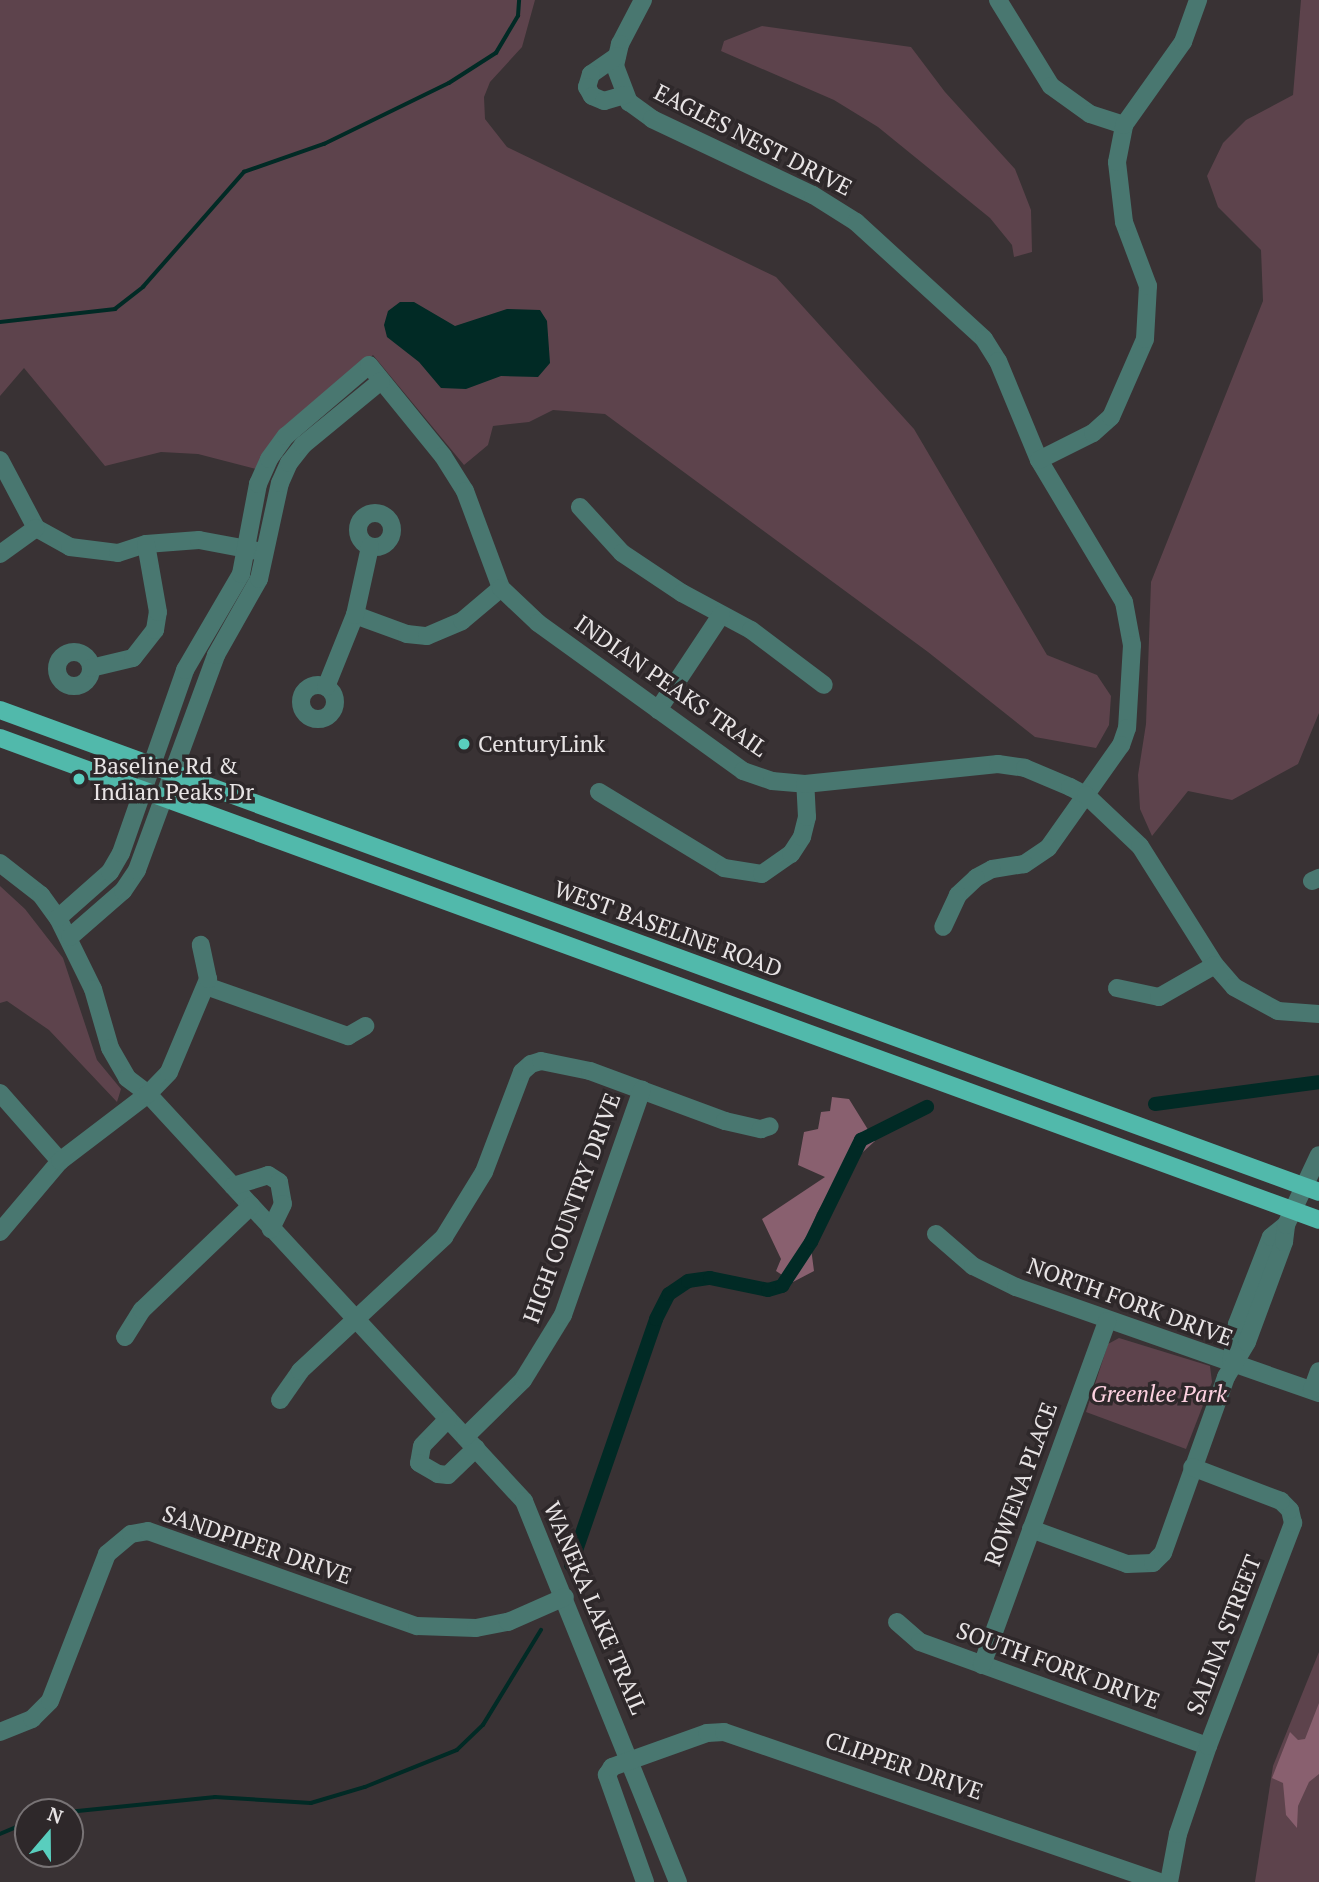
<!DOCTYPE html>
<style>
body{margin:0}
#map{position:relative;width:1319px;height:1882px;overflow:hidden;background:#393234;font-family:"PT Serif",serif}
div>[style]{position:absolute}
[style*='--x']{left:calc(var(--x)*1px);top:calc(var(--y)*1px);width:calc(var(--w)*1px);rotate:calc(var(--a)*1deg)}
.green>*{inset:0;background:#5d434c}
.forest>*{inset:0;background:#89606f}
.water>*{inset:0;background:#012a25}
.stream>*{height:3.5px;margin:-1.75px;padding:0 1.75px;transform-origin:1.75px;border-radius:1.75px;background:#012a25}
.canal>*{height:14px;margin:-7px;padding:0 7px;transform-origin:7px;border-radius:7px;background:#012a25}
.minor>*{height:18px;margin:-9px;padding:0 9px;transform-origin:9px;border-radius:9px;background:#497770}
.minor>.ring{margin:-9px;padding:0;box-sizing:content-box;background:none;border:18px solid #497770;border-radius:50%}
.major>*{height:18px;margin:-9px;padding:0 9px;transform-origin:9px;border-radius:9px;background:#51b9ab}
.dots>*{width:19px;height:19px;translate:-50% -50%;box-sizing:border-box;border:4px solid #2e282a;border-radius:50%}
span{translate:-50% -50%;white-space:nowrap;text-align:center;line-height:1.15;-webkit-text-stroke:7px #2e282a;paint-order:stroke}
.street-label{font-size:23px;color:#e8e4e5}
.poi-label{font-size:23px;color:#e8e4e5}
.left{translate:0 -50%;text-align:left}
.park-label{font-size:23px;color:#fdd1e0;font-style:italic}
.north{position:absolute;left:14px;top:1798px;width:70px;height:70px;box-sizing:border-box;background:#2e282a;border:2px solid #787375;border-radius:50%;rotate:20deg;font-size:19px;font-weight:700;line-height:28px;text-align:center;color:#e8e4e5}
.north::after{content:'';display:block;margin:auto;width:24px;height:32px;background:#59cebe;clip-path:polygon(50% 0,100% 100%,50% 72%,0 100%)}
</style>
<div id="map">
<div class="green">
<i style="clip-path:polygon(0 0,535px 0,522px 47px,490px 82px,484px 97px,485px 119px,507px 147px,776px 277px,914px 429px,1047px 655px,1097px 675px,1111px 696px,1109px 725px,1096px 748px,1035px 737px,928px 652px,605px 414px,553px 410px,529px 422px,493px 426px,488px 445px,464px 465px,373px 355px,274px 440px,256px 469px,198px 454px,161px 452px,105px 466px,24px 368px,0 396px)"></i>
<i style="clip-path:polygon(1301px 0,1319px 0,1319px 713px,1298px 764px,1232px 800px,1188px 791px,1152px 836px,1140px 809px,1138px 775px,1146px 724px,1151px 582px,1263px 301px,1261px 250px,1218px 207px,1207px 176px,1223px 143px,1246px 120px,1293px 95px)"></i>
<i style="clip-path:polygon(762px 26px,911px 47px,945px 92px,1015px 169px,1031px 210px,1032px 252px,1014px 257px,1012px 245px,990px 218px,878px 127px,834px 100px,721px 51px,724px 41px)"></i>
<i style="clip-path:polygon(0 886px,25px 909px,63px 958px,97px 1060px,121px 1089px,117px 1102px,49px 1030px,7px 1001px,0 1003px)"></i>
<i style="clip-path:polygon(1119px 1338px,1210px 1366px,1212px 1382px,1186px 1449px,1086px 1412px,1108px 1344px)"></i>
<i style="clip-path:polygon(1319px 1652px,1319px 1882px,1255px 1882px,1273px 1766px)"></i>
</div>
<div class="forest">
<i style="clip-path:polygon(832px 1097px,849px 1099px,875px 1141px,841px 1172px,817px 1213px,809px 1233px,814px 1271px,793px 1282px,776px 1271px,781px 1259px,762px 1219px,825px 1177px,798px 1165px,804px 1132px,818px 1129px,821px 1112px,830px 1111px)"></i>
<i style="clip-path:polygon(1319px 1703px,1319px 1774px,1309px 1782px,1298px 1806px,1297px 1828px,1286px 1815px,1283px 1783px,1272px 1778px,1290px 1732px,1298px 1740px,1305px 1739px)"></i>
</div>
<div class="water">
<i style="clip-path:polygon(400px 302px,414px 302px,455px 326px,507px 309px,540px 310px,547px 321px,550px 363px,538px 377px,501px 376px,466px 389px,441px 388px,419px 362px,387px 337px,384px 325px,388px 311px)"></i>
</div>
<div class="stream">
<i style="--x:0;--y:322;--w:116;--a:-6.4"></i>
<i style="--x:115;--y:309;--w:36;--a:-38"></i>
<i style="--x:143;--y:287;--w:153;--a:-48.7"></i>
<i style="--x:244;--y:172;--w:85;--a:-19.3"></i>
<i style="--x:324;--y:144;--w:139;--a:-26"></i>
<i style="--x:449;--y:83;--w:56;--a:-32.6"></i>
<i style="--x:496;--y:53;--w:43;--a:-59.3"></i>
<i style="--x:518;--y:16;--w:16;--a:-86"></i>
<i style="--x:68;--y:1812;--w:148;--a:-5.8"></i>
<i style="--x:215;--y:1797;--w:96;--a:3.6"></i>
<i style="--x:311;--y:1803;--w:56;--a:-16.5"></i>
<i style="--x:365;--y:1787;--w:99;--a:-21.9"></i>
<i style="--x:457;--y:1750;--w:36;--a:-44"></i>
<i style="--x:483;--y:1725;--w:111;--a:-58.6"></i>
<i style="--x:0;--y:1834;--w:30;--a:-23"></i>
</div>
<div class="canal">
<i style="--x:1155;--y:1104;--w:165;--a:-7.6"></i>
<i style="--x:571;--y:1565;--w:260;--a:-70.9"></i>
<i style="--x:656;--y:1319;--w:28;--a:-63"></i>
<i style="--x:669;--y:1294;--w:23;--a:-34"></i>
<i style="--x:688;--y:1281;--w:22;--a:-8"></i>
<i style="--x:710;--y:1278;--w:59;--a:11.7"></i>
<i style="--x:768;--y:1290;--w:15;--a:-16"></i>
<i style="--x:782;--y:1286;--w:53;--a:-56.6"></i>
<i style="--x:811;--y:1242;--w:114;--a:-63.9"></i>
<i style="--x:861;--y:1140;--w:74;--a:-26.6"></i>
</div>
<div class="minor">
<i style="--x:643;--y:0;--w:50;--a:117.6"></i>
<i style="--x:620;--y:44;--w:23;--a:103"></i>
<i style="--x:615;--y:66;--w:39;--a:69"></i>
<i style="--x:629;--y:102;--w:29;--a:36"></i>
<i style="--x:652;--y:119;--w:178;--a:25.3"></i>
<i style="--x:813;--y:195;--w:51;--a:32.1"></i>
<i style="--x:856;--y:222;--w:173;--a:42.4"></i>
<i style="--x:984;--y:339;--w:26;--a:58"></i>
<i style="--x:998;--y:361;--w:107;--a:67.5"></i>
<i style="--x:1039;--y:460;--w:165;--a:59.1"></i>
<i style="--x:1124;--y:602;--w:44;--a:79.5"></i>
<i style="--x:1132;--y:645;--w:83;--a:93.4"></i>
<i style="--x:1127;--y:728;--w:18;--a:109"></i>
<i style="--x:1121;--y:745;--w:126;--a:125.3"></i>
<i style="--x:1048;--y:848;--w:29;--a:146"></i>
<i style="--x:1024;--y:864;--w:32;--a:171"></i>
<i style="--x:992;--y:869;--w:18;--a:151"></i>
<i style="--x:976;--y:878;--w:25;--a:137"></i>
<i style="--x:958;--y:895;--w:35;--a:115"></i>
<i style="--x:998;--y:0;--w:101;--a:58.4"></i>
<i style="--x:1051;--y:86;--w:48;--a:35.7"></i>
<i style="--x:1090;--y:114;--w:36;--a:18"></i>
<i style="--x:617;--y:56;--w:32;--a:145"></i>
<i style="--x:591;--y:74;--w:14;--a:107"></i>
<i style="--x:587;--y:87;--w:10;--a:61"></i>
<i style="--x:592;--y:96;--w:13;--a:23"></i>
<i style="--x:604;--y:101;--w:22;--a:-16"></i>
<i style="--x:0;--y:460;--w:77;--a:62.1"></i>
<i style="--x:36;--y:528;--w:39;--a:29"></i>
<i style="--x:70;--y:547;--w:48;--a:7.1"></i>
<i style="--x:118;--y:553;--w:29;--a:-18"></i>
<i style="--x:146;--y:544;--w:53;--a:-4.3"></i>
<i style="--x:199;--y:540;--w:59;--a:10.7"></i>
<i style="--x:1039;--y:460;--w:60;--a:-26.6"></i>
<i style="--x:1093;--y:433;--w:24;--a:-42"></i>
<i style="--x:1111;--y:417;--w:85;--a:-66.4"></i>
<i style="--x:1145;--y:339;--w:53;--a:-86.8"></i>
<i style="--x:1148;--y:286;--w:68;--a:-110.6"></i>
<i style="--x:1124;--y:222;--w:60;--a:-96.7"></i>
<i style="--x:1117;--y:162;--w:38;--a:-79"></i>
<i style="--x:1124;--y:125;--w:102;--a:-54.6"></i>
<i style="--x:1183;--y:42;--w:45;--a:-70.3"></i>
<i style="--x:580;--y:507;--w:62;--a:47.6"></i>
<i style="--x:622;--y:553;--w:72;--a:33.7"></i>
<i style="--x:682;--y:593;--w:78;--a:28.2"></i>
<i style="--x:751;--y:630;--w:91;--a:37"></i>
<i class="ring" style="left:358px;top:513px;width:16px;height:16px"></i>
<i style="--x:0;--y:554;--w:44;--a:-35.8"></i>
<i style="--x:355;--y:615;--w:55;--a:20.1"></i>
<i style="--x:407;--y:634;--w:20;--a:6"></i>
<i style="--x:427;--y:636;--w:38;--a:-23"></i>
<i style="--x:462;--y:621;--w:51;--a:-40.2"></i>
<i class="ring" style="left:57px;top:652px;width:16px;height:16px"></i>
<i style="--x:91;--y:668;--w:43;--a:-13.4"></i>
<i style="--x:133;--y:658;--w:36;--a:-52"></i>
<i style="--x:155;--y:630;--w:18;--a:-81"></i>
<i style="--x:158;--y:612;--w:69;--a:-100"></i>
<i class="ring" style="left:301px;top:685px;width:16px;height:16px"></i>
<i style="--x:326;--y:687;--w:78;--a:-68.1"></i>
<i style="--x:355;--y:615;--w:70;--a:-77.6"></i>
<i style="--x:658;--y:710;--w:114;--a:-56.4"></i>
<i style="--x:599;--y:792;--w:146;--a:31.3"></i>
<i style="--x:724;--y:868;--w:38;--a:9"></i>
<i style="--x:762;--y:874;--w:35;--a:-35"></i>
<i style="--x:791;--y:854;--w:20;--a:-57"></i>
<i style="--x:802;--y:837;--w:21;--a:-76"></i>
<i style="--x:807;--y:817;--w:33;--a:-93"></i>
<i style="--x:0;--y:863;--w:52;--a:38"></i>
<i style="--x:41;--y:895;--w:29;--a:54"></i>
<i style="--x:58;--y:918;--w:79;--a:63.8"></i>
<i style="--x:93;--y:989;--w:61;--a:73.9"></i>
<i style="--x:110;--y:1048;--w:34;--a:60"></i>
<i style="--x:127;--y:1078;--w:26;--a:37"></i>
<i style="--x:148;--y:1094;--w:554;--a:47.27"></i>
<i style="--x:524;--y:1501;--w:411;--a:68"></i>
<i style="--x:1312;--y:881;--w:8;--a:-23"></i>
<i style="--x:58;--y:918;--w:69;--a:-41.5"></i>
<i style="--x:110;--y:872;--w:22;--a:-60"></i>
<i style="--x:121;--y:853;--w:194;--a:-70.7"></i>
<i style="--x:185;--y:670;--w:111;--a:-59.7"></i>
<i style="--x:241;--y:574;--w:92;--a:-79.3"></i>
<i style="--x:258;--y:484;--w:27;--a:-66"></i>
<i style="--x:269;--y:459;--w:29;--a:-54"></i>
<i style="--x:286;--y:436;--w:109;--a:-40.5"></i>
<i style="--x:369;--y:365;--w:117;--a:50.9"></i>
<i style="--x:443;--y:456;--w:41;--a:57.8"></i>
<i style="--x:465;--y:491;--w:103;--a:69.6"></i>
<i style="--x:501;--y:588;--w:51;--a:43.4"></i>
<i style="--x:538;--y:623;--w:253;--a:35.8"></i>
<i style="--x:743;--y:771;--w:31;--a:19"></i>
<i style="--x:772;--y:781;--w:33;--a:5"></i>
<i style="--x:805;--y:784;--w:194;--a:-5.9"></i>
<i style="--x:998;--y:764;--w:27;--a:8"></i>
<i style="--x:1025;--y:768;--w:49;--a:22.9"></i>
<i style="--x:1070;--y:787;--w:18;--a:27"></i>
<i style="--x:1086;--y:795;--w:74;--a:43.4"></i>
<i style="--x:1140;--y:846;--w:141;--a:57.8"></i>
<i style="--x:1215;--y:965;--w:29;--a:49"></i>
<i style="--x:1234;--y:987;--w:50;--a:28.6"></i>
<i style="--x:1278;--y:1011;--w:41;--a:4.2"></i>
<i style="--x:70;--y:937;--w:70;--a:-41"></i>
<i style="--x:123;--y:891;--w:25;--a:-56"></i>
<i style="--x:137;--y:870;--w:229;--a:-69.8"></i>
<i style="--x:216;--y:655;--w:87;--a:-60.5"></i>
<i style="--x:259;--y:579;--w:98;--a:-77.7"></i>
<i style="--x:280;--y:483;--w:22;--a:-66"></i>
<i style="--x:289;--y:463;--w:23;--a:-52"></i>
<i style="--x:303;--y:445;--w:101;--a:-39.4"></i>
<i style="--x:206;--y:986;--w:151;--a:19.4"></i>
<i style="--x:348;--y:1036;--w:20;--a:-30"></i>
<i style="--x:1117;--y:988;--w:43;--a:12.1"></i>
<i style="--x:1159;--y:997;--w:64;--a:-29.7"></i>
<i style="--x:0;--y:1093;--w:91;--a:48.6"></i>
<i style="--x:233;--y:1186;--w:37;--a:-17"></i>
<i style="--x:268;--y:1175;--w:13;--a:32"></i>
<i style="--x:279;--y:1182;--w:22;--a:80"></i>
<i style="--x:283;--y:1204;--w:28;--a:116"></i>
<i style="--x:0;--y:1232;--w:93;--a:-49.8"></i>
<i style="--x:60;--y:1161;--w:111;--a:-37.3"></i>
<i style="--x:148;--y:1094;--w:30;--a:-46"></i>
<i style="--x:169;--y:1072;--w:101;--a:-67.2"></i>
<i style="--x:208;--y:979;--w:35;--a:-102"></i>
<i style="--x:936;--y:1234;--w:49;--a:40.9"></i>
<i style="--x:973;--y:1266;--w:48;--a:26"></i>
<i style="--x:1016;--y:1287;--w:321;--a:19.3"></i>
<i style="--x:125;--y:1337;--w:32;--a:-58"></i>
<i style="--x:142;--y:1310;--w:151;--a:-43.7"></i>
<i style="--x:1231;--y:1364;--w:40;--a:-81.5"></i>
<i style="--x:1237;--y:1324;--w:93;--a:-68.7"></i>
<i style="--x:1271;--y:1237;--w:19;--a:-39"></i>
<i style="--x:1312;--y:1390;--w:20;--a:-70"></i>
<i style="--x:280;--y:1400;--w:35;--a:-55"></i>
<i style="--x:300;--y:1371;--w:197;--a:-42.9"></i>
<i style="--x:444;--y:1237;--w:76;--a:-58.4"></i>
<i style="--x:484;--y:1172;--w:107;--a:-69.2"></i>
<i style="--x:522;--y:1072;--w:12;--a:-42"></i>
<i style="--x:531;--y:1064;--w:10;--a:-17"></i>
<i style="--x:541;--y:1061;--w:50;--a:11.5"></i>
<i style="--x:590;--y:1071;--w:144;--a:20.3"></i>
<i style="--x:725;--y:1121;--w:37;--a:13"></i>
<i style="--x:761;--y:1129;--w:9;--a:-18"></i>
<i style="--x:448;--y:1419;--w:37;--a:134"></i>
<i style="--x:422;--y:1446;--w:17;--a:100"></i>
<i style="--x:419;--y:1463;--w:22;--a:30"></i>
<i style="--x:438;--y:1474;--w:10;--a:6"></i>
<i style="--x:448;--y:1475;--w:39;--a:-44"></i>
<i style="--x:465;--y:1437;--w:81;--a:-44.5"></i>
<i style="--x:523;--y:1380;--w:76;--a:-58.4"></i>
<i style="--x:563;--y:1315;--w:239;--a:-70.7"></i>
<i style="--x:1031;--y:1529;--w:102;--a:20"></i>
<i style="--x:1127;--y:1564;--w:26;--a:-2"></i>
<i style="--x:1153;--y:1563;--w:14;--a:-45"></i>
<i style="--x:1163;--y:1553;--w:187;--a:-70.3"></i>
<i style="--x:1226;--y:1377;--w:41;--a:-59"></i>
<i style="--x:1247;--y:1342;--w:107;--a:-69.7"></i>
<i style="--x:1284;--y:1242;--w:17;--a:-83"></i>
<i style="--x:1286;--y:1225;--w:77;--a:-64.8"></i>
<i style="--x:897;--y:1622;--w:30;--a:41"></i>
<i style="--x:920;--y:1642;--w:306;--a:19.9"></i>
<i style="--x:982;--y:1665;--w:366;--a:-70"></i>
<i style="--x:0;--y:1732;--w:35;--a:-22"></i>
<i style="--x:32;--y:1719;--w:25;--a:-45"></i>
<i style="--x:50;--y:1701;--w:158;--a:-68.8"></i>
<i style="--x:107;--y:1554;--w:31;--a:-40"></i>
<i style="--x:131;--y:1534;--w:17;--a:-10"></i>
<i style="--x:148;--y:1531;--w:285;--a:19.5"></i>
<i style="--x:417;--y:1626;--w:59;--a:1.9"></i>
<i style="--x:476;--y:1628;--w:33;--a:-11"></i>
<i style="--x:508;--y:1622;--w:62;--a:-23.7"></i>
<i style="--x:645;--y:1882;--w:114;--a:-109.6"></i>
<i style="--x:607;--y:1775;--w:9;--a:-58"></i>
<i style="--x:612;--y:1767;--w:101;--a:-19.7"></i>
<i style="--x:707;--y:1733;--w:17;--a:-3"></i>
<i style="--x:724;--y:1732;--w:460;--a:19"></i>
<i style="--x:1169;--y:1882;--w:49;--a:-79.4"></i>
<i style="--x:1178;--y:1834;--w:93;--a:-71.2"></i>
<i style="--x:1208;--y:1746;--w:239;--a:-69.1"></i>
<i style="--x:1293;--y:1523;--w:13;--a:-103"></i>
<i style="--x:1290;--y:1510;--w:13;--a:-135"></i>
<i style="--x:1281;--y:1501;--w:95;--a:-159.1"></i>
</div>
<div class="major">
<i style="--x:0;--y:710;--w:1404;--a:20.07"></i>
<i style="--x:0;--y:738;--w:1404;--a:20.07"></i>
</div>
<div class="dots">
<i style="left:464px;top:744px;background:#59cebe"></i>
<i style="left:79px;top:779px;background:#59cebe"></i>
</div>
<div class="street-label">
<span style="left:753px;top:140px;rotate:27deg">EAGLES NEST DRIVE</span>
<span style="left:671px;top:686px;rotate:35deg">INDIAN PEAKS TRAIL</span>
<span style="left:668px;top:929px;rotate:20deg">WEST BASELINE ROAD</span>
<span style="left:572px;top:1208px;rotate:-70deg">HIGH COUNTRY DRIVE</span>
<span style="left:1130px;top:1302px;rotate:20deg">NORTH FORK DRIVE</span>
<span style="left:1021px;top:1484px;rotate:-70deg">ROWENA PLACE</span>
<span style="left:257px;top:1545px;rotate:19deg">SANDPIPER DRIVE</span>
<span style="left:595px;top:1608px;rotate:67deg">WANEKA LAKE TRAIL</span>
<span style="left:1224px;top:1635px;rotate:-69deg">SALINA STREET</span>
<span style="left:1058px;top:1666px;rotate:20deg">SOUTH FORK DRIVE</span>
<span style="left:904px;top:1766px;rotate:19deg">CLIPPER DRIVE</span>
</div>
<div class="poi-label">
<span class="left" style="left:478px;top:744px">CenturyLink</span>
<span class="left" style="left:93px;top:779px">Baseline Rd &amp;<br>Indian Peaks Dr</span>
</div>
<div class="park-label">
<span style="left:1159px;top:1394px">Greenlee Park</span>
</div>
<div class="north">N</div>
</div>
